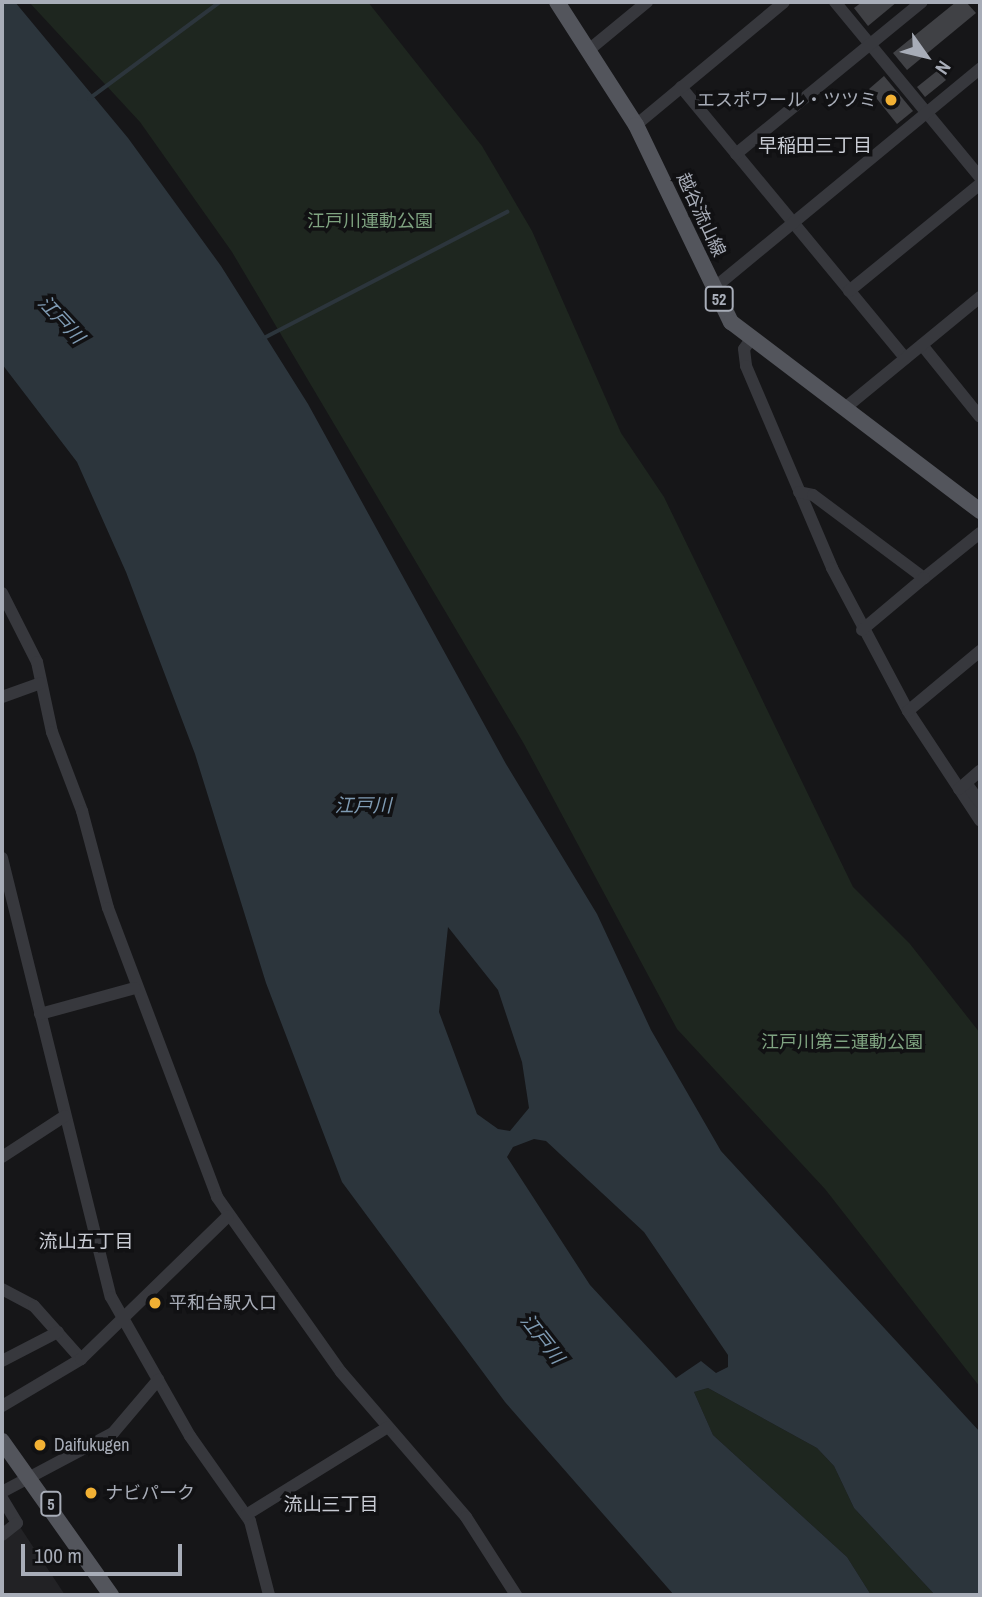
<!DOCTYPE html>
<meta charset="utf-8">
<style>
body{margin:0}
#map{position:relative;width:982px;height:1597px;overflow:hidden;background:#161618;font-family:"Archivo Narrow","Noto Sans JP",sans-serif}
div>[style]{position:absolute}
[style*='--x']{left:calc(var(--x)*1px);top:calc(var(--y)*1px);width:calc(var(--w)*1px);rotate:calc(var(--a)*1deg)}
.built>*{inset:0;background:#222225}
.green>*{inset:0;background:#1e261f}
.water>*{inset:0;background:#2c353c}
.stream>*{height:3.5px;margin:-1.75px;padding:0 1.75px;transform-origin:1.75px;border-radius:1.75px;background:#2c353c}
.building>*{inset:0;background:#404145}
.minor>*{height:12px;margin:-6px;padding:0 6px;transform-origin:6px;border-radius:6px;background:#37383d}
.major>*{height:16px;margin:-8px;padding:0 8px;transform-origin:8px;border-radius:8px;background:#53555c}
.dots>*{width:19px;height:19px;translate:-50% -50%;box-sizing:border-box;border:4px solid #111113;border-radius:50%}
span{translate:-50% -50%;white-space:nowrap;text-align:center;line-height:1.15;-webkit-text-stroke:7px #111113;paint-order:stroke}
.shield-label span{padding:2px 5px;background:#111113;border:2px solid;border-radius:5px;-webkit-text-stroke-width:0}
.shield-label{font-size:16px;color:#a8adb8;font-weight:700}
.poi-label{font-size:18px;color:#a8adb8}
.right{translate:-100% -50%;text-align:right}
.left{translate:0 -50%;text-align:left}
.street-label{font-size:18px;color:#a8adb8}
.park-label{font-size:18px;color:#7fa381}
.neighbourhood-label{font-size:19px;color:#c9ccd4}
.water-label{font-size:19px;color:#7f9bb3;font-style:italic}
.frame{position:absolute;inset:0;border:4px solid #a8adb8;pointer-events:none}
.north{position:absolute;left:891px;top:21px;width:70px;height:70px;-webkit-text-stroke:5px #111113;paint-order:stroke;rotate:124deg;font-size:19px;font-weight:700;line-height:28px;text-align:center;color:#a8adb8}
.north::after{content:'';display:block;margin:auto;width:24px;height:32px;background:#a8adb8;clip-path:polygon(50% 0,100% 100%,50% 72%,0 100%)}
.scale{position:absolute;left:21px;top:1544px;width:161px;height:32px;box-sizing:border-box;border:4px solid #a8adb8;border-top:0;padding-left:9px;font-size:21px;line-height:24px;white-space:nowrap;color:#a8adb8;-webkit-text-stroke:5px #111113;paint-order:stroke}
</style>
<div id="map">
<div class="built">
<i style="clip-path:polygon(20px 1527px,65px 1595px,2px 1595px,2px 1541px)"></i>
</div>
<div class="green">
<i style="clip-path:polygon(29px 2px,368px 2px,482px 146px,532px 231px,621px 433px,664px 497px,853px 887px,910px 944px,980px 1033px,980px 1387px,825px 1189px,677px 1029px,524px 744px,232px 252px,140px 122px)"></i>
<i style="clip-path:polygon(708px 1388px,817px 1448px,834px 1466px,854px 1508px,935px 1595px,871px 1595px,847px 1557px,713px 1435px,694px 1392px)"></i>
</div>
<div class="water">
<i style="clip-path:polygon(evenodd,2px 2px,15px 2px,128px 138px,221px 266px,308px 404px,506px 764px,597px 914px,651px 1030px,721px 1151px,980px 1432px,980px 1595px,935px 1595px,854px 1508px,834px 1466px,817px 1448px,708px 1388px,694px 1392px,713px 1435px,847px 1557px,871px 1595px,674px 1595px,505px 1402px,342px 1182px,266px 983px,195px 754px,126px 572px,77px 462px,2px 364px,2px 2px,448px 927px,498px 990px,522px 1062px,529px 1108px,510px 1131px,498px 1129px,477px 1114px,439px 1012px,448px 927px,2px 2px,534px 1139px,546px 1141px,644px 1232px,728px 1355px,728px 1367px,716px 1373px,701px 1361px,676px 1378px,590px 1285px,507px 1157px,513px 1147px,534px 1139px)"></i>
</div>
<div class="stream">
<i style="--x:89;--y:99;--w:163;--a:-36.5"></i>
<i style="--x:264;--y:338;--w:274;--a:-27.4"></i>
</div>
<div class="building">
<i style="clip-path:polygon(862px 2px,897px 2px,868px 26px,854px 8px)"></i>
<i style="clip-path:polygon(956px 2px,966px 2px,976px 13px,907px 70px,893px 53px)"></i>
<i style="clip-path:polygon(937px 71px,946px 80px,925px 97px,917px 87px)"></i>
<i style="clip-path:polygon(884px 76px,913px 111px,897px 124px,869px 89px)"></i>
</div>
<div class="minor">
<i style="--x:835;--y:2;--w:227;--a:50.4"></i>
<i style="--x:590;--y:49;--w:74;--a:-39.5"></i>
<i style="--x:681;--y:87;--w:352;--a:50.4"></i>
<i style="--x:636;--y:125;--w:192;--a:-39.7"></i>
<i style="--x:736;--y:154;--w:240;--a:-39.3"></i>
<i style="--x:714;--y:288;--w:345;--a:-39.5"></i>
<i style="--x:849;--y:291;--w:169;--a:-39.2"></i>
<i style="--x:751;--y:339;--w:12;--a:125"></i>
<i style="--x:744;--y:349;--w:17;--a:83"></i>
<i style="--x:746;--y:366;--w:220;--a:66.9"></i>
<i style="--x:832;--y:568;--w:162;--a:62"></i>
<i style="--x:908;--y:711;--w:131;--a:56.6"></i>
<i style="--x:922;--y:345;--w:92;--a:51.1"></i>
<i style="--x:845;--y:408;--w:175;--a:-39.4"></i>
<i style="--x:799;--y:492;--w:14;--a:12"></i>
<i style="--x:813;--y:495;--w:139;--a:36.8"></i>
<i style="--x:924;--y:578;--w:72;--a:-38.8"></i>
<i style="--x:2;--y:593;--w:77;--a:63.1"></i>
<i style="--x:37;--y:662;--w:72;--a:77.9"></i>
<i style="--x:52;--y:732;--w:85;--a:69.2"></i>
<i style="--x:82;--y:811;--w:100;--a:75"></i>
<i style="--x:108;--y:908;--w:309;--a:69.3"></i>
<i style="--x:217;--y:1197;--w:214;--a:54.7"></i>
<i style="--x:341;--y:1372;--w:191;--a:49.2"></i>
<i style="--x:466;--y:1517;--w:93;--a:57.3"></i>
<i style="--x:862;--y:630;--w:81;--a:-40"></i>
<i style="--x:2;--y:697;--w:41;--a:-19.7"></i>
<i style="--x:908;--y:711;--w:94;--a:-39.8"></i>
<i style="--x:966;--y:783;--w:24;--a:54"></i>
<i style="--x:959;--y:789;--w:28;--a:-41"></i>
<i style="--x:2;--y:858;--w:452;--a:76.1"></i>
<i style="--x:111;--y:1297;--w:160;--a:60.4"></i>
<i style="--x:190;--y:1436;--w:104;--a:54.8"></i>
<i style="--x:250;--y:1521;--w:76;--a:75.6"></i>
<i style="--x:40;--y:1014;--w:98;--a:-15.3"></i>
<i style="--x:2;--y:1157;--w:75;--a:-33.1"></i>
<i style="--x:2;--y:1289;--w:36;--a:28"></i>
<i style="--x:34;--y:1306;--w:71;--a:48.4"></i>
<i style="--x:2;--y:1361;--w:63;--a:-27.4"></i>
<i style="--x:2;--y:1406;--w:92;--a:-30.7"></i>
<i style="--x:81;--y:1359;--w:205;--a:-44.2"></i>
<i style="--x:2;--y:1492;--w:126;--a:-28"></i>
<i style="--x:113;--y:1433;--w:70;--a:-49.7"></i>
<i style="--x:2;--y:1498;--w:29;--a:59"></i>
<i style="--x:17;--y:1523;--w:19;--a:141"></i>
<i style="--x:246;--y:1515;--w:167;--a:-31.8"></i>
</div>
<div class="major">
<i style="--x:557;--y:2;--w:146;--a:57.3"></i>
<i style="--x:636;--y:125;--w:219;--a:64.3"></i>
<i style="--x:731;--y:322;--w:313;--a:37.2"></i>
<i style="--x:2;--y:1441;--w:189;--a:54.7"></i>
</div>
<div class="dots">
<i style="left:891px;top:100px;background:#f2b134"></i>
<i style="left:155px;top:1303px;background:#f2b134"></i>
<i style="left:40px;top:1445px;background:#f2b134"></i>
<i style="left:91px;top:1493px;background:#f2b134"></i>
</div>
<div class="shield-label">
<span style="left:719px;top:299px">52</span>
<span style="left:51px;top:1504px">5</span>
</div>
<div class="poi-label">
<span class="right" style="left:877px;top:100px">エスポワール・ツツミ</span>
<span class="left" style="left:169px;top:1303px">平和台駅入口</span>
<span class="left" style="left:54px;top:1445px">Daifukugen</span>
<span class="left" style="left:105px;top:1493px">ナビパーク</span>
</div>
<div class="street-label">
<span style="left:701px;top:215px;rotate:65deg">越谷流山線</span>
</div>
<div class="park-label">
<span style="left:370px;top:221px">江戸川運動公園</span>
<span style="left:842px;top:1042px">江戸川第三運動公園</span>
</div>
<div class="neighbourhood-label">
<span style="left:815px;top:146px">早稲田三丁目</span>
<span style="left:86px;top:1242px">流山五丁目</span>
<span style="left:331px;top:1505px">流山三丁目</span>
</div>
<div class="water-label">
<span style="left:61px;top:320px;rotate:47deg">江戸川</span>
<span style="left:363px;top:806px">江戸川</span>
<span style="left:542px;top:1339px;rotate:52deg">江戸川</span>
</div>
<div class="frame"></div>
<div class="north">N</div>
<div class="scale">100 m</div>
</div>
